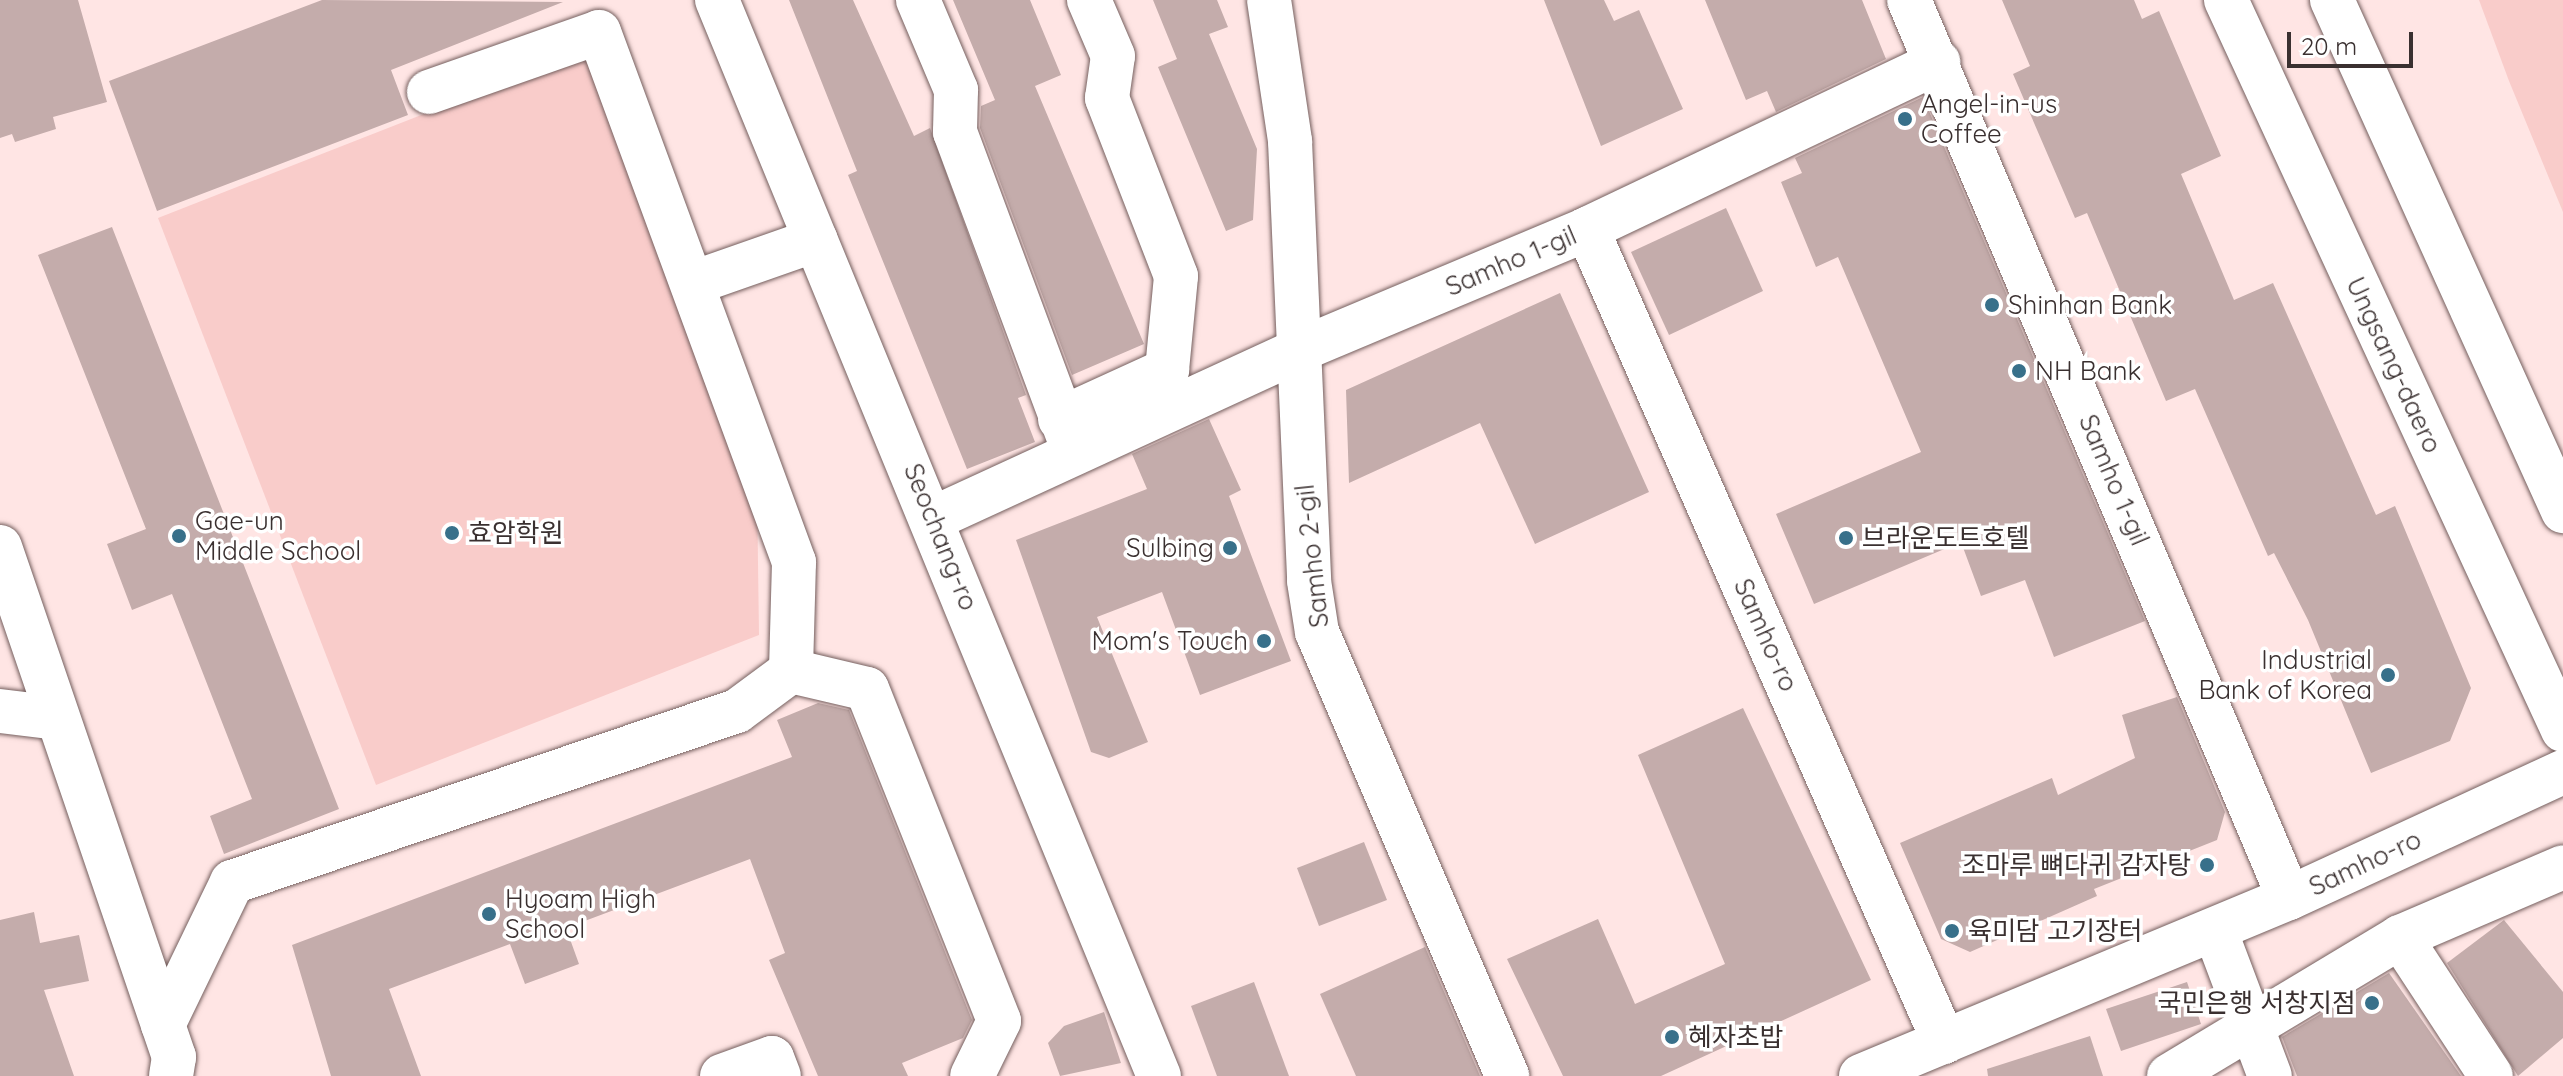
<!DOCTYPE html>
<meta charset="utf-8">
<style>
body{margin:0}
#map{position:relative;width:2563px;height:1076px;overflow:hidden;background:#ffe5e4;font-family:Quicksand,"Noto Sans KR",sans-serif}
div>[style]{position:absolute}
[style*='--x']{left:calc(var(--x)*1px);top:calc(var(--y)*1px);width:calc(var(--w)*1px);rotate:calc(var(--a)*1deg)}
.green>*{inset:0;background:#f9ccca}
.building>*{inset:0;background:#c4acab}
.roads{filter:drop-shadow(0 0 2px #755f5e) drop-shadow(0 0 2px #755f5e)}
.minor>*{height:44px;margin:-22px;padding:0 22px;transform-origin:22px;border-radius:22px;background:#fff}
.major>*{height:44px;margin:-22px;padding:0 22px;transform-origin:22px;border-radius:22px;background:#fff}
.dots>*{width:22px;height:22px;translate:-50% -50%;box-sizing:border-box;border:4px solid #fff;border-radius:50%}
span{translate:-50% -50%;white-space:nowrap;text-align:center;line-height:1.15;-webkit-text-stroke:7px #fff;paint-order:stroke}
.poi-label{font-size:26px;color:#3a3030}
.left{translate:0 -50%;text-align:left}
.right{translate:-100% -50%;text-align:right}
.street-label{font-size:26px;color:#3a3030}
.scale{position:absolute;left:2287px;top:32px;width:126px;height:36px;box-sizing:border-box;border:4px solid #3a3030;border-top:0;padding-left:10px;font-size:24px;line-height:28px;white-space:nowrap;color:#3a3030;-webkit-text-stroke:6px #fff;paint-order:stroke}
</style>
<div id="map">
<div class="green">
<i style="clip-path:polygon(2479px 0,2563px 0,2563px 212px,2509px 81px)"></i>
<i style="clip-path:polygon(587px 50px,757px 491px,759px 635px,376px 785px,158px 218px)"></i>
</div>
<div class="building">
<i style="clip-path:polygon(0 0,78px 0,107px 102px,53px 117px,56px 129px,15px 142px,12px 134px,0 138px)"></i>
<i style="clip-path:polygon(322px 0,563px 2px,391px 70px,408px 115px,157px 211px,109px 81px)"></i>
<i style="clip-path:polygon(789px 0,853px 0,914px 136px,930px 128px,1026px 395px,1018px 398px,1035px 442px,967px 469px,848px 175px,857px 171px)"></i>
<i style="clip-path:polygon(953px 0,1030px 0,1061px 75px,1035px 86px,1144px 344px,1072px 375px,980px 128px,981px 106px,995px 100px)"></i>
<i style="clip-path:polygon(1153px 0,1217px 0,1228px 27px,1209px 34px,1257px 149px,1253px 220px,1226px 231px,1158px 67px,1177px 59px)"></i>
<i style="clip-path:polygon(1544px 0,1604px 0,1614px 21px,1639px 10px,1683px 109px,1601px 146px)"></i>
<i style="clip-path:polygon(1705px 0,1862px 0,1886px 59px,1776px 112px,1767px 91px,1746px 100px)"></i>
<i style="clip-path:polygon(2002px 0,2134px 0,2142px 19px,2159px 11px,2221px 156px,2181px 174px,2234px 300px,2273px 283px,2376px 515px,2395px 506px,2471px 688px,2450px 741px,2371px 773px,2308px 620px,2274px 553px,2268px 556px,2195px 389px,2166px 401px,2087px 213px,2075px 218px,2013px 74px,2030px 66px)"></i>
<i style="clip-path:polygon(1923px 97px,2145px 621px,2054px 657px,2025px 580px,1981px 596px,1961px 542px,1814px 604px,1776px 514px,1921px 452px,1838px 257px,1816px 267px,1781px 182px,1802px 173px,1795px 158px)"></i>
<i style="clip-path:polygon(1726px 208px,1763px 291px,1669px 335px,1631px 252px)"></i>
<i style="clip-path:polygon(112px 227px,339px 809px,224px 854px,210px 816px,252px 799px,172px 594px,132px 610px,107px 544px,146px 529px,38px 255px)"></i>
<i style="clip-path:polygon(1560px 293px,1649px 492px,1535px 544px,1480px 423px,1349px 483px,1346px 390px)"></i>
<i style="clip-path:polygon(1209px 419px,1241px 490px,1229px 496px,1291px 661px,1200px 695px,1162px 592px,1097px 617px,1148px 742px,1109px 758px,1091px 752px,1016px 540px,1147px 489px,1132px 454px)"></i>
<i style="clip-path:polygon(2177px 697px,2225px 812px,2217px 840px,2094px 889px,2097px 896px,1970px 952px,1941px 939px,1900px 843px,2052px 778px,2058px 795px,2135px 758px,2122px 715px)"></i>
<i style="clip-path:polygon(818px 703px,849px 710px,972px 1020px,963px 1038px,902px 1063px,908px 1076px,818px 1076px,769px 960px,785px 953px,750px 859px,566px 928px,579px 964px,525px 984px,510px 944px,389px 989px,421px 1076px,331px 1076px,292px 945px,792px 757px,777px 720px)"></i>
<i style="clip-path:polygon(1743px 708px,1871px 980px,1661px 1076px,1563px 1076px,1507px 959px,1598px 919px,1635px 1004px,1725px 964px,1638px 755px)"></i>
<i style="clip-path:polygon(1364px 842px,1387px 900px,1319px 926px,1297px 868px)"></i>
<i style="clip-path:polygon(34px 912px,40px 943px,79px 935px,89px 981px,44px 990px,74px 1076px,0 1076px,0 920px)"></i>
<i style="clip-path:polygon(2504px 920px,2563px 992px,2563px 1038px,2518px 1076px,2447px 963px)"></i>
<i style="clip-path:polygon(1425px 947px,1480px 1076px,1356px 1076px,1320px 994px)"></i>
<i style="clip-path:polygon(2389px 973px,2461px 1076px,2297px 1076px,2282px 1037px)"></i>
<i style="clip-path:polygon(1254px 982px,1289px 1076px,1217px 1076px,1191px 1006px)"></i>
<i style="clip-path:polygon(2187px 982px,2201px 1024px,2121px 1051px,2106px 1009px)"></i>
<i style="clip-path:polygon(1104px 1012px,1121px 1063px,1060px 1076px,1048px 1043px,1064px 1026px)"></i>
<i style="clip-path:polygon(2090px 1036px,2103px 1076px,1988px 1076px,1987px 1069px)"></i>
</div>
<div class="roads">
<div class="minor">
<i style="--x:717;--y:0;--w:1163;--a:67.67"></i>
<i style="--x:918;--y:0;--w:98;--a:67.1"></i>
<i style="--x:956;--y:90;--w:42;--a:91.4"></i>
<i style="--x:955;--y:132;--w:336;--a:69.6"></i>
<i style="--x:1269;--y:0;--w:143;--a:81.5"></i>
<i style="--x:1290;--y:141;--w:440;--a:87.5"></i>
<i style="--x:1309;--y:581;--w:52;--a:81.1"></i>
<i style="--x:1317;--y:632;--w:483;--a:66.8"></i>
<i style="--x:1909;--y:0;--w:975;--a:67.06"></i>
<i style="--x:429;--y:92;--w:180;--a:-19.4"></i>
<i style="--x:599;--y:32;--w:565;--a:69.8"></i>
<i style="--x:794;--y:562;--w:109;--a:91.6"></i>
<i style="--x:791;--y:671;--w:78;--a:13.3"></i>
<i style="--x:867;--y:689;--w:357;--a:68.3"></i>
<i style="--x:999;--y:1021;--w:61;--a:116.1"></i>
<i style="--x:1587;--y:229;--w:888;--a:66.29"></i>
<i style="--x:693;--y:283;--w:130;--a:-19.3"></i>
<i style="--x:1060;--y:419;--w:118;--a:-24.6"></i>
<i style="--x:1167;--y:370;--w:94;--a:-84.5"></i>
<i style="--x:1176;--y:276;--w:191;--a:-111.2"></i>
<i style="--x:1107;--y:98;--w:42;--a:-81.9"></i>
<i style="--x:1113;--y:56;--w:61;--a:-113.2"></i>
<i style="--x:934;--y:518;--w:400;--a:-24.7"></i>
<i style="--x:1297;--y:351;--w:315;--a:-22.8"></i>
<i style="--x:1587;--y:229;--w:389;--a:-25.4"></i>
<i style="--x:0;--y:547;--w:539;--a:71.16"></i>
<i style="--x:174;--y:1057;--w:19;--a:99"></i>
<i style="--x:0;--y:711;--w:58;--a:6.9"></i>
<i style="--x:2215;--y:930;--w:156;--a:69.4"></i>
<i style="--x:2400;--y:937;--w:166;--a:56.8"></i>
<i style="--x:163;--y:1025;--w:159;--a:-64.2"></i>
<i style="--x:232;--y:882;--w:533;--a:-18.71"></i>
<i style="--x:737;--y:711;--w:67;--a:-36.5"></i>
<i style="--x:722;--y:1076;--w:53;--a:-19.8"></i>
<i style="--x:772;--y:1058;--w:19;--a:69"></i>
<i style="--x:1861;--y:1076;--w:464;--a:-22.6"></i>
<i style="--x:2289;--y:898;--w:302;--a:-24.7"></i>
<i style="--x:2169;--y:1076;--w:270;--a:-31"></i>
<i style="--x:2400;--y:937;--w:177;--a:-23.2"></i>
</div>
<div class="major">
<i style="--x:2226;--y:0;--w:804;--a:65.22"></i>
<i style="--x:2332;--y:0;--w:561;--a:65.67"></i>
</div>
</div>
<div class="dots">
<i style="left:1905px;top:119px;background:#38708a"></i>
<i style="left:1992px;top:305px;background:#38708a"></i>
<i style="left:2019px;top:371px;background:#38708a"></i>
<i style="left:452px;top:533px;background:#38708a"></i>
<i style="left:179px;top:536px;background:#38708a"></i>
<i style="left:1846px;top:538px;background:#38708a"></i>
<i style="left:1230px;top:548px;background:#38708a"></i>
<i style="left:1264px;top:641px;background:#38708a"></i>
<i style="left:2388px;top:675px;background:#38708a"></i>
<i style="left:2207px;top:865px;background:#38708a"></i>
<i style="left:489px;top:914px;background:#38708a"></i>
<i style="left:1952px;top:931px;background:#38708a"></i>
<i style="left:2372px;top:1003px;background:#38708a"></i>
<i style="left:1672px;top:1037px;background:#38708a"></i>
</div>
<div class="poi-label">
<span class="left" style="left:1921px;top:119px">Angel-in-us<br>Coffee</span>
<span class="left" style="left:2008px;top:305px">Shinhan Bank</span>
<span class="left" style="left:2035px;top:371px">NH Bank</span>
<span class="left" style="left:195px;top:536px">Gae-un<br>Middle School</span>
<span class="left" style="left:468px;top:533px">효암학원</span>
<span class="left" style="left:1862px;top:538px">브라운도트호텔</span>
<span class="right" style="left:1214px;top:548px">Sulbing</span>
<span class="right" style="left:1248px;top:641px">Mom's Touch</span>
<span class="right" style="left:2372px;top:675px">Industrial<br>Bank of Korea</span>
<span class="right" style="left:2191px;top:865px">조마루 뼈다귀 감자탕</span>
<span class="left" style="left:505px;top:914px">Hyoam High<br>School</span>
<span class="left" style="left:1968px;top:931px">육미담 고기장터</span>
<span class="right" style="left:2356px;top:1003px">국민은행 서창지점</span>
<span class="left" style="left:1688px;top:1037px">혜자초밥</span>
</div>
<div class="street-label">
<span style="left:1511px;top:261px;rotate:-23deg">Samho 1-gil</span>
<span style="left:2394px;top:365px;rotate:65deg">Ungsang-daero</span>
<span style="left:2114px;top:480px;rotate:67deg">Samho 1-gil</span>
<span style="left:941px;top:537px;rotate:68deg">Seochang-ro</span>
<span style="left:1312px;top:556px;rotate:-96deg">Samho 2-gil</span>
<span style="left:1766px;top:635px;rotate:66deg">Samho-ro</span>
<span style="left:2365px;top:863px;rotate:-25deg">Samho-ro</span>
</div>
<div class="scale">20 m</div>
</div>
